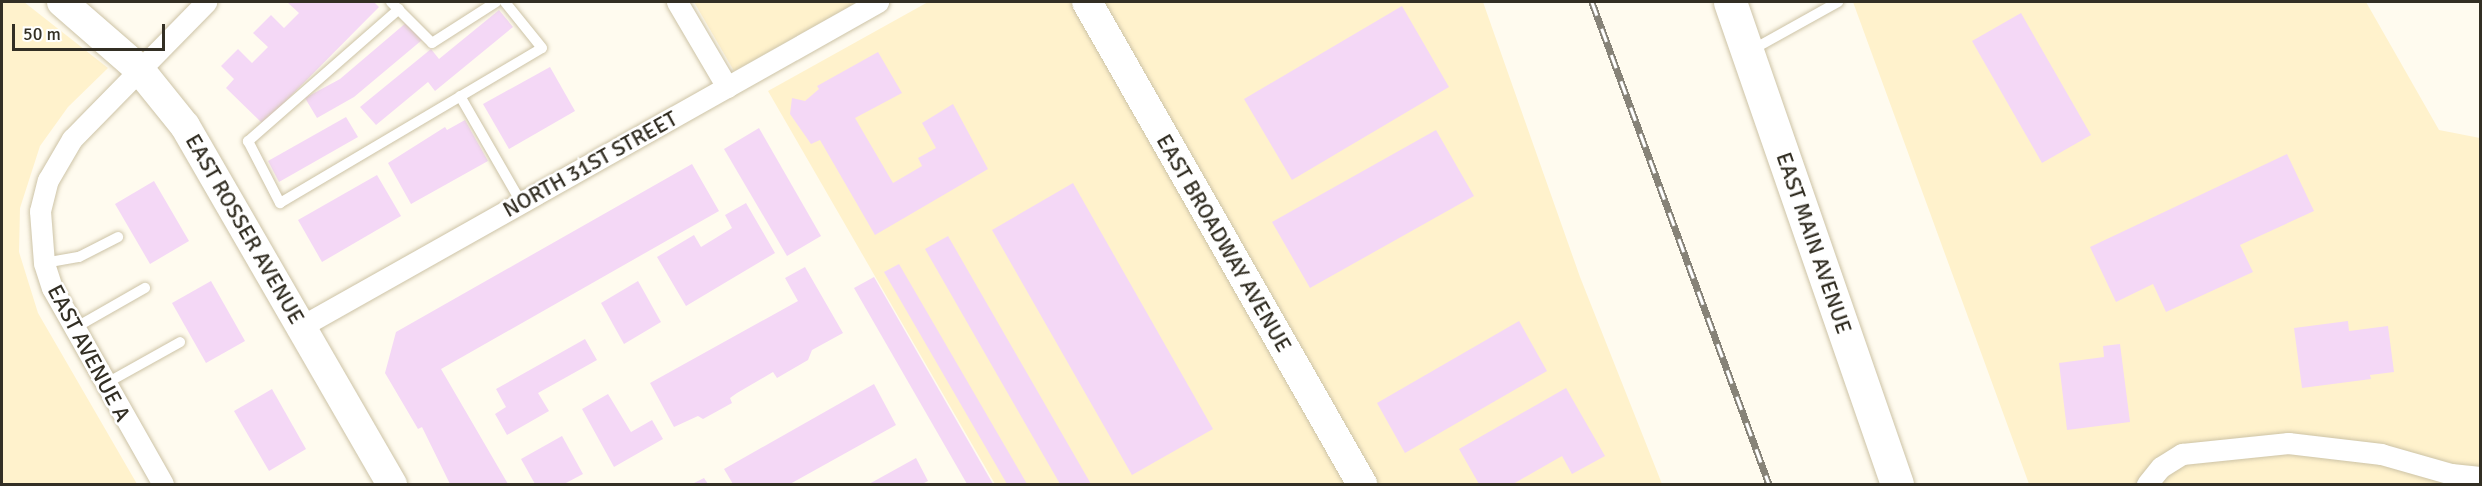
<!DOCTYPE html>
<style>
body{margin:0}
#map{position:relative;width:2482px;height:486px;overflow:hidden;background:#fffbef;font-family:Signika,sans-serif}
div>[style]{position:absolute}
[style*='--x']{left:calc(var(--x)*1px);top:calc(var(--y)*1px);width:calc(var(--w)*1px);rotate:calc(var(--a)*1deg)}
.built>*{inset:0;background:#fff2cc}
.building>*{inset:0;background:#f4d8f6}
.roads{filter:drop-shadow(0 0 2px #cdc3a6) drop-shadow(0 0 2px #cdc3a6)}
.lane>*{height:10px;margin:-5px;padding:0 5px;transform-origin:5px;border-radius:5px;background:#fff}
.street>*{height:21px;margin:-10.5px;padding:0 10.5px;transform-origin:10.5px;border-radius:10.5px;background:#fff}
.secondary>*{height:30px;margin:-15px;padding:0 15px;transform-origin:15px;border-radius:15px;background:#fff}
.primary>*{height:33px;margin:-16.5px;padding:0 16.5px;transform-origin:16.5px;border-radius:16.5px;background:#fff}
.rail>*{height:7px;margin-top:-3.5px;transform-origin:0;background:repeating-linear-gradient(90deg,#fff 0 14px,#878378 0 28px);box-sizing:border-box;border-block:2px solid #878378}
span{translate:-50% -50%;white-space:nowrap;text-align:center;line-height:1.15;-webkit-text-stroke:5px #fff;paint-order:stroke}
.street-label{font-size:22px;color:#332f24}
.frame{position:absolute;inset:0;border:3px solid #332f24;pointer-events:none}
.scale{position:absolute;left:12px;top:24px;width:153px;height:27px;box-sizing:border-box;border:3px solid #332f24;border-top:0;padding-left:8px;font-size:18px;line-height:21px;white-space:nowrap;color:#332f24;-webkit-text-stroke:4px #fff;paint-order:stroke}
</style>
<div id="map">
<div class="built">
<i style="clip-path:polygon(2px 2px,24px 2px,108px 68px,68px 107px,40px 146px,20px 208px,19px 252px,38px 313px,137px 484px,2px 484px)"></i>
<i style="clip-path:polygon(694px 2px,857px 2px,734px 71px)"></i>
<i style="clip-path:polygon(928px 2px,1483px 2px,1580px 277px,1662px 484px,995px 484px,768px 91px)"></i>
<i style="clip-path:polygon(1853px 2px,2366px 2px,2439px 130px,2480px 138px,2480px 484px,2029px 484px)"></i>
</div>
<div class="building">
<i style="clip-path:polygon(287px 2px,374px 2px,379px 7px,263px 124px,226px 88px,234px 79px,221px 66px,238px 49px,252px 63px,268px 47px,253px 33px,271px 15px,284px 28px,299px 13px)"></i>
<i style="clip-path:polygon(1402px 6px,1449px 87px,1292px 180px,1244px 99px)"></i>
<i style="clip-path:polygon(499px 10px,513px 27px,435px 91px,428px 82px,376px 125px,360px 107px,431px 49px,439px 59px)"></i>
<i style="clip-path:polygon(2021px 13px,2091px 135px,2042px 163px,1972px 41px)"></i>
<i style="clip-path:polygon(407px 22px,422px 40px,354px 97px,317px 118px,305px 98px,340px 79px)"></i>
<i style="clip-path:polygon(878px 52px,902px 93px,855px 118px,893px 183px,922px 166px,918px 158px,936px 148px,922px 123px,953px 104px,988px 169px,875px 235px,820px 140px,811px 144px,790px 114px,792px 98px,805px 101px,819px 89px,817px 86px)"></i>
<i style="clip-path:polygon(550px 67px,575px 111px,509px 149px,483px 104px)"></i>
<i style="clip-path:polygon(346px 117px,358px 137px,279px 182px,268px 161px)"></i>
<i style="clip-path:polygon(465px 120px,488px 161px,411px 204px,388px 163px,445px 127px,447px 130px)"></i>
<i style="clip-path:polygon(759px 128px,821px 236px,787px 256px,724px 149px)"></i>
<i style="clip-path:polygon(1436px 130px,1474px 196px,1310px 288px,1272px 222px)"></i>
<i style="clip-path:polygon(2287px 154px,2314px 211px,2240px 245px,2253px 272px,2166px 312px,2153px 284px,2116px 302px,2090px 247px)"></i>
<i style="clip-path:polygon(692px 164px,719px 211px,441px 369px,508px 484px,450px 484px,422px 427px,418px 429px,385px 373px,396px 332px)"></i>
<i style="clip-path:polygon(377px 175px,401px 216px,322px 262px,298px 220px)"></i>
<i style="clip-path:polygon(154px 181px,189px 241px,150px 264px,115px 204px)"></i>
<i style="clip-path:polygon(1073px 183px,1213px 429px,1132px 475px,992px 230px)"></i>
<i style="clip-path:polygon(746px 203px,775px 253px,686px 306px,657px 257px,694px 235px,701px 247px,732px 228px,725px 215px)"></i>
<i style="clip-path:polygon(948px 236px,1091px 484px,1060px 484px,925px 249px)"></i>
<i style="clip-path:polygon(899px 264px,1027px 484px,1007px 484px,884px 272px)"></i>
<i style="clip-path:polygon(805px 267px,843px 333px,812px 350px,808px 360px,777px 378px,773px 372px,737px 393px,730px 398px,732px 403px,703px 419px,698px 416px,674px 427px,650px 383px,798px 301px,785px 278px)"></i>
<i style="clip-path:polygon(874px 277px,993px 484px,967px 484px,854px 288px)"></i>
<i style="clip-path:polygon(211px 281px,245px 341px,206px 363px,172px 303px)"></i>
<i style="clip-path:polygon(638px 281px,661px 322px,624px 344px,601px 303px)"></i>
<i style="clip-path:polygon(1519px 321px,1547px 371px,1405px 453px,1377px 403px)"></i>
<i style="clip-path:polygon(2348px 321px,2349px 331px,2388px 326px,2394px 372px,2370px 375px,2371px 379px,2302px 388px,2294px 328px)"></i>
<i style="clip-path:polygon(585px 339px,597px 360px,538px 393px,549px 411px,507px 435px,495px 414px,506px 407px,496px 389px)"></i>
<i style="clip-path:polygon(2120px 344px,2130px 422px,2067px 430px,2059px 363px,2104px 357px,2103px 346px)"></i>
<i style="clip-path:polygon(874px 384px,896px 425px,790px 484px,733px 484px,724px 469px)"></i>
<i style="clip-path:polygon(1566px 388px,1605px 456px,1572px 474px,1562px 456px,1513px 484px,1479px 484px,1459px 449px)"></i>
<i style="clip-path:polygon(272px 389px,306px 449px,269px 471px,234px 411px)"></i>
<i style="clip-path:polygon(608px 394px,631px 432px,652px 420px,663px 439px,614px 467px,582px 409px)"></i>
<i style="clip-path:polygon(562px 436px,583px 474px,564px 484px,535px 484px,521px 459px)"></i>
<i style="clip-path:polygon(916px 458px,928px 481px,922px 484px,869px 484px)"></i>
<i style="clip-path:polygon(704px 478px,708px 484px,692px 484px)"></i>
</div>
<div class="roads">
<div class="lane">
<i style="--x:391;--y:2;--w:58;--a:45"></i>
<i style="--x:432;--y:43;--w:76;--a:-32.6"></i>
<i style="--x:399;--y:9;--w:201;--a:138.8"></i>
<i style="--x:248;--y:141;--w:70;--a:62.7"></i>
<i style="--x:280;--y:203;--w:304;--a:-30.6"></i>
<i style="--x:542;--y:48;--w:59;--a:-128.8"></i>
<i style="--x:1750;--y:51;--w:101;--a:-29.1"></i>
<i style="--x:460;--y:96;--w:122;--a:60.1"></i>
<i style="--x:44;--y:263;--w:36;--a:-10"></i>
<i style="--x:79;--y:257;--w:44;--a:-27.1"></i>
<i style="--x:73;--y:329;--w:83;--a:-29.7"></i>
<i style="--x:105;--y:384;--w:86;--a:-29.2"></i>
</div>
<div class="street">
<i style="--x:677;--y:2;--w:99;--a:59.5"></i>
<i style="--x:302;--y:326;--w:661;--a:-29.36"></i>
<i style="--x:163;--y:484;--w:225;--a:-119.5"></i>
<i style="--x:52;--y:288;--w:26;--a:-108"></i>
<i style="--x:44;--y:263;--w:52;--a:-94.4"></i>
<i style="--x:40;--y:211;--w:32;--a:-76"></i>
<i style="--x:48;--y:180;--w:48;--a:-59.7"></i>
<i style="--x:72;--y:139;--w:192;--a:-45.6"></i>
<i style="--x:2147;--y:484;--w:22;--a:-51"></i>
<i style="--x:2161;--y:467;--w:25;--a:-32"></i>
<i style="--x:2182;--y:454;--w:107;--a:-5.9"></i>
<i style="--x:2288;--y:443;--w:94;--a:6.7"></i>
<i style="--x:2381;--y:454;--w:73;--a:15.9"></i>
<i style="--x:2451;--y:474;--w:29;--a:6"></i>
</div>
<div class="secondary">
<i style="--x:62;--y:2;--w:102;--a:41"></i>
<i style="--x:139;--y:69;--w:73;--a:51.1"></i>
<i style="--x:185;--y:126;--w:414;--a:60"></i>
<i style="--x:1087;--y:2;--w:555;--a:60.29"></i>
</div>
<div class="primary">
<i style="--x:1730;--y:2;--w:510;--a:70.89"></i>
</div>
</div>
<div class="rail">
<i style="--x:1592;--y:2;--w:513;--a:69.84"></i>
</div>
<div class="street-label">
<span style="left:590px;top:164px;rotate:-29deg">NORTH 31ST STREET</span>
<span style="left:245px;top:229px;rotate:60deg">EAST ROSSER AVENUE</span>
<span style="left:1224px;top:243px;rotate:60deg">EAST BROADWAY AVENUE</span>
<span style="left:1814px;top:243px;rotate:71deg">EAST MAIN AVENUE</span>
<span style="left:89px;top:353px;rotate:62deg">EAST AVENUE A</span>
</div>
<div class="frame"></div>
<div class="scale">50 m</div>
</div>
